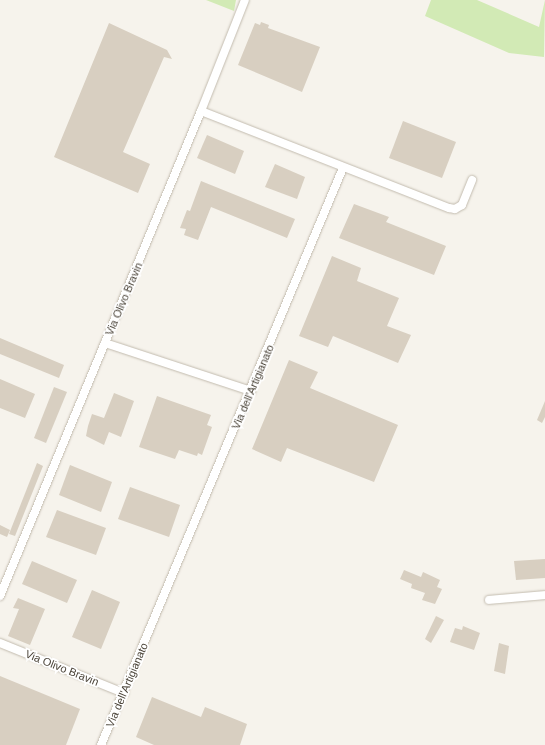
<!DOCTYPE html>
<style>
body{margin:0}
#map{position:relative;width:545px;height:745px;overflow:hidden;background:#f6f3ec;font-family:Arial,sans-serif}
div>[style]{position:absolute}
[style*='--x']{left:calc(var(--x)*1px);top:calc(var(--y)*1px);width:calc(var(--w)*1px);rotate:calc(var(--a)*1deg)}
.green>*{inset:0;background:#d2eab5}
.building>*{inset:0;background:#d8cfc1}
.roads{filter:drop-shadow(0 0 1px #c2bbae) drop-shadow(0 0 1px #c2bbae)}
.minor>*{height:8px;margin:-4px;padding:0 4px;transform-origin:4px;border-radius:4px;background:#fff}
span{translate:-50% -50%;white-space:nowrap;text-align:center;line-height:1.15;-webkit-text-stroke:3.5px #fff;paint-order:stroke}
.street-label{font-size:11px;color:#4b4439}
</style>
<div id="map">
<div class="green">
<i style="clip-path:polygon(206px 0,236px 0,234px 11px)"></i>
<i style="clip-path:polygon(431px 0,477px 0,539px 27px,545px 0,544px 57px,509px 53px,425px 16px)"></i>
</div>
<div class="building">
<i style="clip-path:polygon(261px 22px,269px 25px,268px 28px,320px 47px,302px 92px,238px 65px,255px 23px,260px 25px)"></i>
<i style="clip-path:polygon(109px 23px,167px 50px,172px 59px,164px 57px,123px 152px,150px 164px,138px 193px,54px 157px)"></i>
<i style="clip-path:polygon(403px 121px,456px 142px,442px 178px,389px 158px)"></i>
<i style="clip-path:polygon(207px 135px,244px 151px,235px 174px,197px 158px)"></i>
<i style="clip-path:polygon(275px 164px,305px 177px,297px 199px,265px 187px)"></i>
<i style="clip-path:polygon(201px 181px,295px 219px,287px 238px,211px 207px,198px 240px,184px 235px,186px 229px,180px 228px,187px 210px,190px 211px)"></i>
<i style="clip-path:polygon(354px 204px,389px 217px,386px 222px,446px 246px,434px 275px,339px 238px)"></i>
<i style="clip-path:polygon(332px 256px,361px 268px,357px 281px,399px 298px,387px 326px,411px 335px,398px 363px,333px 336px,328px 347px,299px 336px)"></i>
<i style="clip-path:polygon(0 338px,64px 365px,59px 378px,0 354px)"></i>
<i style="clip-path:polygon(289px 360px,318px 372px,310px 388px,398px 425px,374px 482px,287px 448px,281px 462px,252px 449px)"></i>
<i style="clip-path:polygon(0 379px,35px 394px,25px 418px,0 408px)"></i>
<i style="clip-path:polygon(54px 387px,67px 392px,46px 443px,34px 438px)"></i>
<i style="clip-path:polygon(114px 393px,134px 401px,121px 437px,109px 432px,104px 445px,86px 436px,88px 426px,92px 414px,104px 418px)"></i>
<i style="clip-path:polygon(157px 396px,211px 415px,207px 425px,212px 427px,202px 455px,198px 453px,197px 456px,179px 450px,175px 459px,139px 447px)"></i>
<i style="clip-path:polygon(545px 401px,545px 417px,542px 423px,537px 420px)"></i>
<i style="clip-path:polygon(37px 463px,43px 466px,15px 536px,9px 534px)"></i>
<i style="clip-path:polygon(70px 465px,112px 482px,101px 512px,59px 495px)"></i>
<i style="clip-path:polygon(130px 487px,180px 505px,169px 537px,118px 519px)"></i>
<i style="clip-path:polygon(57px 510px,106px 528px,96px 555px,46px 537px)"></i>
<i style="clip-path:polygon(0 525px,10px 530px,7px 537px,0 534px)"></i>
<i style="clip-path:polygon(545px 559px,545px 578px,516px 580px,514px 561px)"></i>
<i style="clip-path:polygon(32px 561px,77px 580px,67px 603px,22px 584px)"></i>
<i style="clip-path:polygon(404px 570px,421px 577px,423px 572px,440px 580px,437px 587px,442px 589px,435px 604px,422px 600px,425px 593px,411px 588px,412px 584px,400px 579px)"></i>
<i style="clip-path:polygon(92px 590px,120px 602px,101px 649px,72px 637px)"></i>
<i style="clip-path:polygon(18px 598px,45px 609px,30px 645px,8px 636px,19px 609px,13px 608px)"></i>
<i style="clip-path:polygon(436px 616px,444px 620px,431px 643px,425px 639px)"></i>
<i style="clip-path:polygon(463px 626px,480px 633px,474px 650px,450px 642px,455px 628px,462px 630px)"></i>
<i style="clip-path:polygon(499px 643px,509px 646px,505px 674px,494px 671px)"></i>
<i style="clip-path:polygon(0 676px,80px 709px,66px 745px,0 745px)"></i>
<i style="clip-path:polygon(152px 697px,201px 717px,205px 707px,247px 724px,240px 745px,154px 745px,136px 737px)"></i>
</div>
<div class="roads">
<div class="minor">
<i style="--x:201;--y:111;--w:266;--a:21.4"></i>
<i style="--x:449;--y:208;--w:6;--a:9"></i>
<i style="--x:455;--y:209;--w:8;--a:-30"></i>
<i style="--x:462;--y:205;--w:27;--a:-68"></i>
<i style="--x:105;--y:343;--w:154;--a:18.2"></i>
<i style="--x:0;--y:596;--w:525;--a:-67.49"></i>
<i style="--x:201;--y:111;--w:119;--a:-68.4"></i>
<i style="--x:489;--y:600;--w:56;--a:-5.1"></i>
<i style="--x:0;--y:643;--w:134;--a:22"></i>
<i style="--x:101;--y:745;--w:626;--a:-67.25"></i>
</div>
</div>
<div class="street-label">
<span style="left:124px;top:299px;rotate:-67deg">Via Olivo Bravin</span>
<span style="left:253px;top:387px;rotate:-67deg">Via dell'Artigianato</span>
<span style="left:62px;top:668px;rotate:22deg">Via Olivo Bravin</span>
<span style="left:127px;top:685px;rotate:-67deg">Via dell'Artigianato</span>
</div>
</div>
